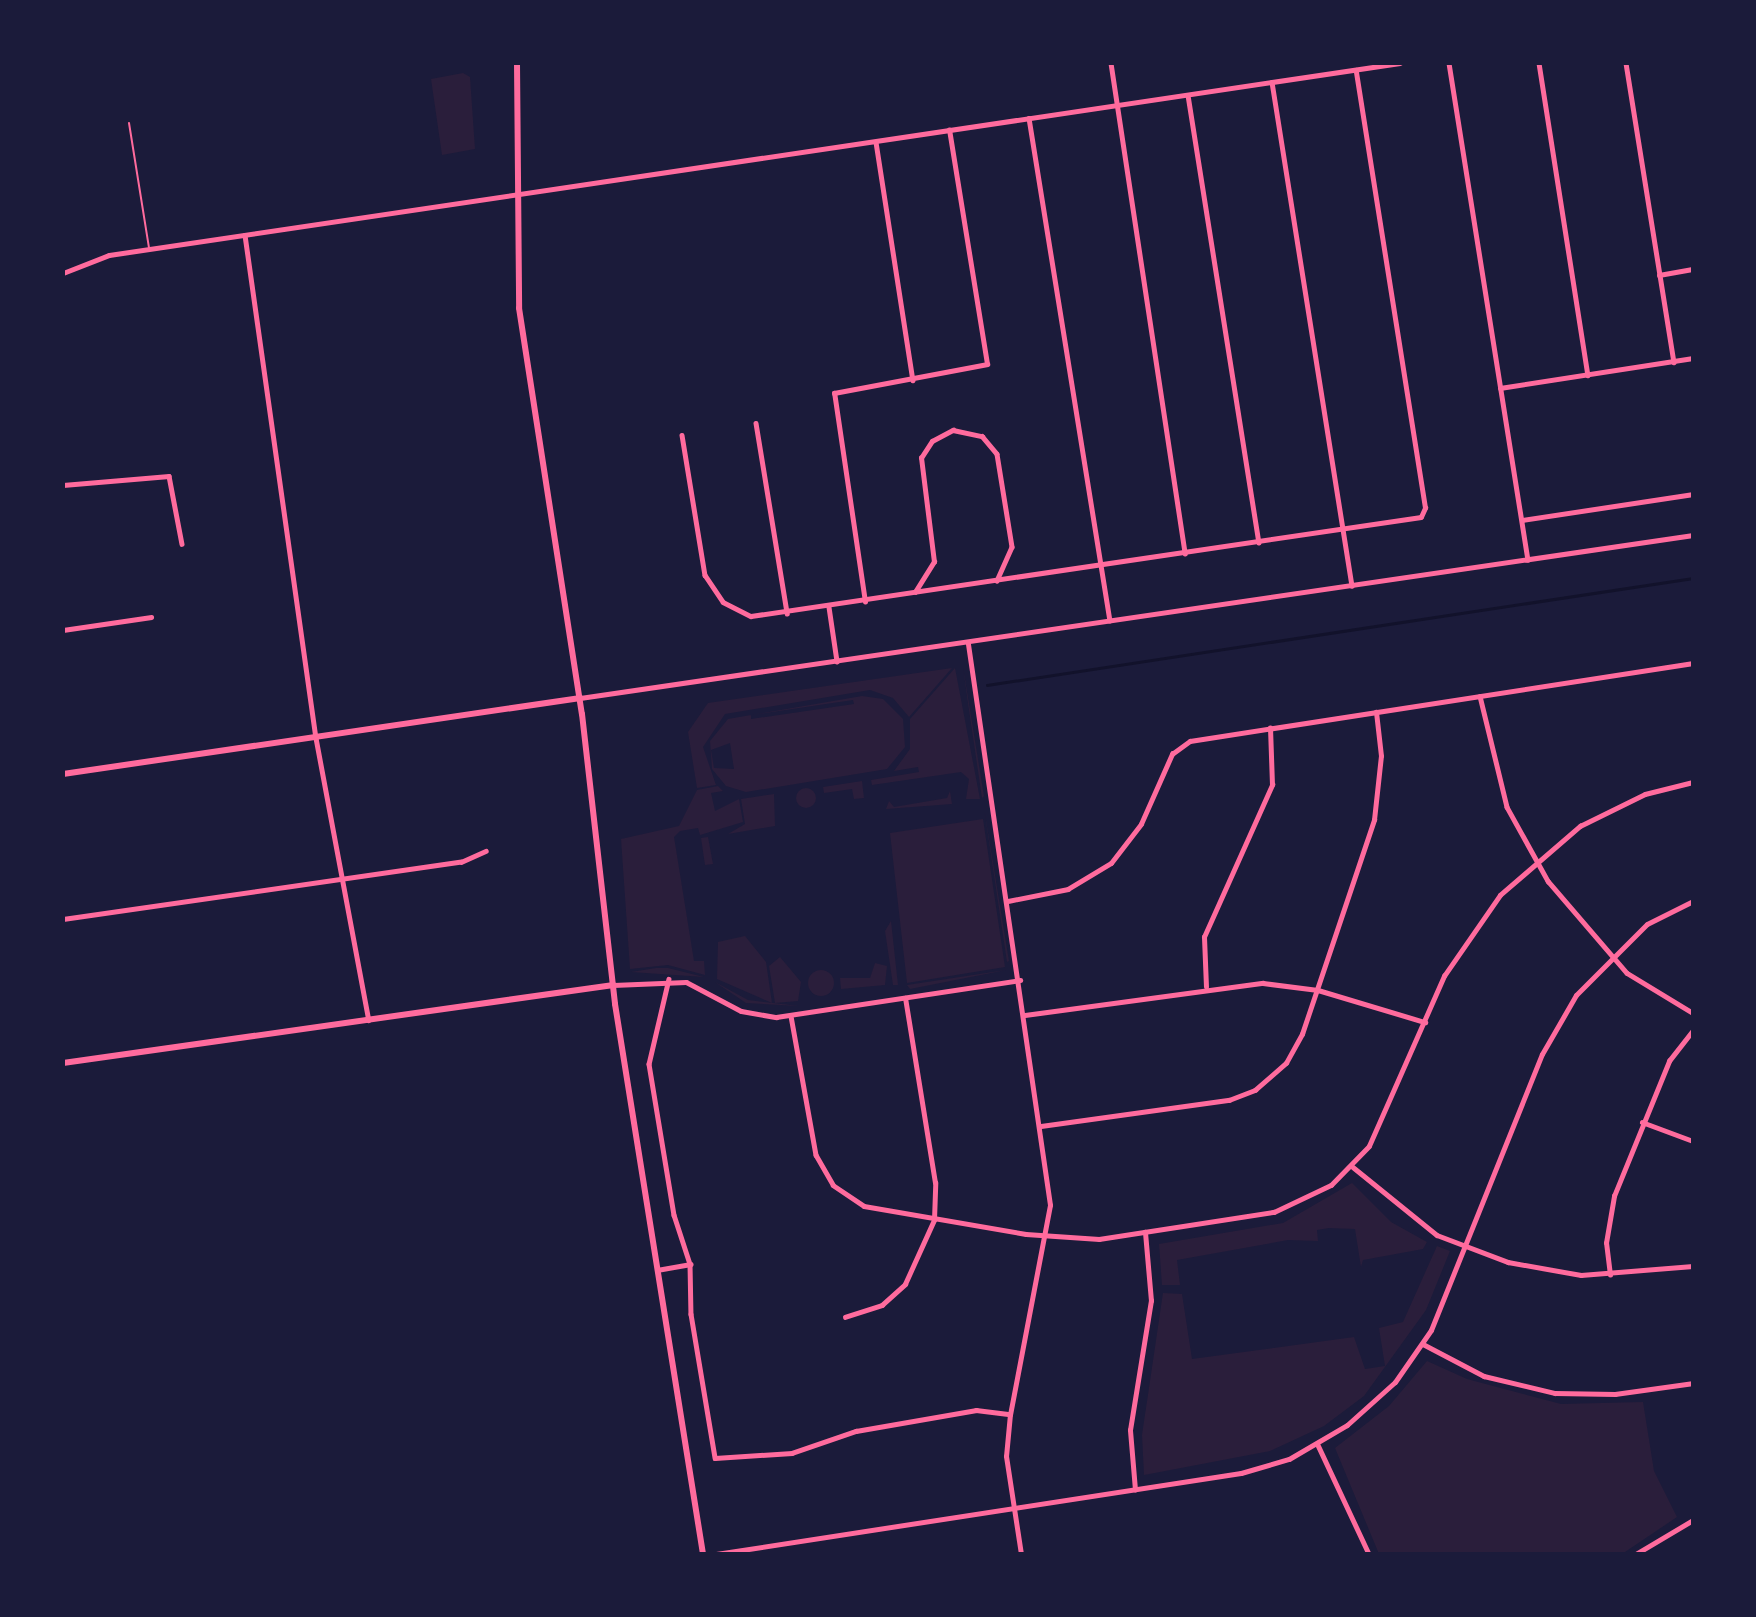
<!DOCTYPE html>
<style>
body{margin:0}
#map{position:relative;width:1756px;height:1617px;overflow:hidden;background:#1b1b3a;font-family:Rubik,sans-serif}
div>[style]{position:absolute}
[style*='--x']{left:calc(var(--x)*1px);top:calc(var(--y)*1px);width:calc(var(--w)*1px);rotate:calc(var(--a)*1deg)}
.green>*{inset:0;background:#2a1e3b}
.round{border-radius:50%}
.stream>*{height:2.5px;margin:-1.25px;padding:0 1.25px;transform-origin:1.25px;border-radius:1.25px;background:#12122b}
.service>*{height:2px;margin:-1px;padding:0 1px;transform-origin:1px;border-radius:1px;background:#ff6b9d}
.minor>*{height:4.5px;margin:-2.25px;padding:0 2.25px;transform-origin:2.25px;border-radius:2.25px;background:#ff6b9d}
.tertiary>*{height:5px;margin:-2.5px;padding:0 2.5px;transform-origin:2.5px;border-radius:2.5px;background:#ff6b9d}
.secondary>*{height:5px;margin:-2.5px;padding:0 2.5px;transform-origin:2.5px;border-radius:2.5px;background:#ff6b9d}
.primary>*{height:6px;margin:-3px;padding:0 3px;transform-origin:3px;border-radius:3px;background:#ff6b9d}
span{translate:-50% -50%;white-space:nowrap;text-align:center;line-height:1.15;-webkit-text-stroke:6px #1b1b3a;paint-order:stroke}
.frame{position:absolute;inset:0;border:65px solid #1b1b3a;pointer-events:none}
</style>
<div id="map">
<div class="green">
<i style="clip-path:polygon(463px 73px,470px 77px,475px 149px,442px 155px,431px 79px)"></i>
<i style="clip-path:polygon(963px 667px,984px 796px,982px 798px,968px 703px)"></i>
<i style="clip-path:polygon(952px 668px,909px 717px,893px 698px,870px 690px,725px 714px,703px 747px,716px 785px,697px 788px,688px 732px,708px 703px)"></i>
<i style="clip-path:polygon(955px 668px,980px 799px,966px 799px,969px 779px,961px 772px,872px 785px,871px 780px,919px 772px,918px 767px,894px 771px,910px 749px,910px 719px)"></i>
<i style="clip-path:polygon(evenodd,862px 696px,883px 699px,903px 719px,905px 747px,887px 769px,746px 792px,726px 786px,712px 769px,710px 741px,728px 719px,862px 696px,853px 700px,854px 704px,751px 719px,751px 715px,853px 700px,862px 696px,730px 743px,734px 769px,714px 768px,711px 750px,730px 743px)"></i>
<i style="clip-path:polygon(862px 781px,864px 798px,854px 799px,852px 789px,824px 793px,823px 787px)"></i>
<i style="clip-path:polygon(718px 786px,723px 791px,711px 793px,715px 811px,739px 799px,743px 822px,700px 835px,698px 828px,680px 831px,674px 837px,694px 961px,704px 961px,705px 975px,668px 965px,630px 969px,621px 839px,679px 826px,697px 790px)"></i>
<i class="round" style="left:796px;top:788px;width:20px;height:20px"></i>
<i style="clip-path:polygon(950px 791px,952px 804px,886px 809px,889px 801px,894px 807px,947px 798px)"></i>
<i style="clip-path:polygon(774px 794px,775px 826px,728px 834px,745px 824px,741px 799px)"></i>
<i style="clip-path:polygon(984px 808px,1009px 961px,1007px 962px)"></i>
<i style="clip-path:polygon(983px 819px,1005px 967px,907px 983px,890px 833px)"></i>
<i style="clip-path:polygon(708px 837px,713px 864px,705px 865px,701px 838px)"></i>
<i style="clip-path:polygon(891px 921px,898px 985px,893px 985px,885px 931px)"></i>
<i style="clip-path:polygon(745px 936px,766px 962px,772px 1003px,717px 979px,718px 942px)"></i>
<i style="clip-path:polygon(780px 957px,801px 982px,798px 1001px,775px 1003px,769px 966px)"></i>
<i style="clip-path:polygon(875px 963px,887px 966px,885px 985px,841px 989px,840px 978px,870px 978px)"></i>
<i style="clip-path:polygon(668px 968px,704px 977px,631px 972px,656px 968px)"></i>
<i class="round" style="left:808px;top:970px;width:26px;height:26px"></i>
<i style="clip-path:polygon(1006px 970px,910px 989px,907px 985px)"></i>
<i style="clip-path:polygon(715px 982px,748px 1000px,799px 1006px,746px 1003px)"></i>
<i style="clip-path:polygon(1352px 1183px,1391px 1222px,1427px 1242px,1423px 1249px,1363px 1260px,1361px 1267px,1355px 1229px,1329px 1228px,1317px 1230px,1318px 1241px,1288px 1240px,1177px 1260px,1180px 1285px,1162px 1285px,1159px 1244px,1283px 1223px)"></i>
<i style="clip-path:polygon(1437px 1246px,1450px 1251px,1426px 1310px,1364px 1396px,1324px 1426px,1270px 1451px,1144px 1475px,1142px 1435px,1163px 1293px,1182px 1294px,1192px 1359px,1354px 1337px,1365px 1369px,1385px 1366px,1379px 1328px,1403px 1322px)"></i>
<i style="clip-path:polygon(1427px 1361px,1467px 1379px,1561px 1404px,1643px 1402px,1654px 1471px,1677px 1517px,1622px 1554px,1379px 1554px,1335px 1448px,1389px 1406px)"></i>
</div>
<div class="stream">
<i style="--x:987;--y:685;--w:714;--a:-8.62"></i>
</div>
<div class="service">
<i style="--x:129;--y:123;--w:127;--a:80.9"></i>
</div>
<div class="minor">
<i style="--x:1111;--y:63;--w:496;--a:81.4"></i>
<i style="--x:1449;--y:63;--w:503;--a:80.97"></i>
<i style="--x:1539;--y:63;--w:316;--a:81.1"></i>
<i style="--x:1626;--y:63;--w:303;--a:80.9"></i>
<i style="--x:1272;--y:82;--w:510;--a:80.98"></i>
<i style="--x:1188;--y:95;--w:453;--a:81"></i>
<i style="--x:1029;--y:118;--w:509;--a:80.85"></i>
<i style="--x:876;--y:142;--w:241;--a:81.2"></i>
<i style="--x:245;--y:235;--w:508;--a:81.97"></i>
<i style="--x:316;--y:738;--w:287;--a:79.4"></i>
<i style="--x:1659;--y:275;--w:35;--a:-10"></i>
<i style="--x:1500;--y:388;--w:195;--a:-8.8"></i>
<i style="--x:756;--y:423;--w:193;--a:80.7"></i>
<i style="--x:682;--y:435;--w:142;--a:80.7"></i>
<i style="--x:705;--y:575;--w:32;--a:56"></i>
<i style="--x:723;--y:602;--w:31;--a:27"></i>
<i style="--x:751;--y:616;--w:677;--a:-8.41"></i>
<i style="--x:1421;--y:517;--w:10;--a:-66"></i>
<i style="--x:1425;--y:508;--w:443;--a:-99"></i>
<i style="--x:63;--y:485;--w:106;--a:-4.9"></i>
<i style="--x:169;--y:476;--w:69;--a:79.2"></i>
<i style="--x:1522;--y:520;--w:173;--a:-8.6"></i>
<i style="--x:915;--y:592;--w:36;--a:-58"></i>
<i style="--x:934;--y:562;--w:105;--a:-97.1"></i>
<i style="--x:921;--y:458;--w:20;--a:-57"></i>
<i style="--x:932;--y:441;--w:24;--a:-28"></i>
<i style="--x:953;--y:430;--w:30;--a:12"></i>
<i style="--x:982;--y:436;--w:23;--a:50"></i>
<i style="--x:997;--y:454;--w:94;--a:80.8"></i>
<i style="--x:1012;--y:547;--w:37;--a:114"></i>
<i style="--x:865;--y:602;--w:211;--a:-98.4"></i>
<i style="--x:834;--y:393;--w:156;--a:-10.7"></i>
<i style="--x:987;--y:364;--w:237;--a:-99.2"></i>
<i style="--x:829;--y:607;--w:55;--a:81.6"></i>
<i style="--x:63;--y:630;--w:89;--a:-8.4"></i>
<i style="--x:1480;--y:696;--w:114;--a:76.3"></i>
<i style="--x:1507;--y:807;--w:85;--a:61"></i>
<i style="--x:1548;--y:881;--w:121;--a:49.3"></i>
<i style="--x:1627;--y:973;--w:77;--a:31.2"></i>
<i style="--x:1008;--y:901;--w:61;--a:-11.3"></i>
<i style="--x:1068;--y:889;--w:50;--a:-31.2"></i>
<i style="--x:1111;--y:863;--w:49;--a:-52.4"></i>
<i style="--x:1141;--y:824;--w:77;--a:-66.1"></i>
<i style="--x:1172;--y:754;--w:22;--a:-36"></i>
<i style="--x:1190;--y:741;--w:509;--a:-8.81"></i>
<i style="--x:63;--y:919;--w:402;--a:-8.2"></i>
<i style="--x:461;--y:862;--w:27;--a:-24"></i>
<i style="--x:669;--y:979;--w:87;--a:103.2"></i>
<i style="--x:649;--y:1064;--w:153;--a:80.6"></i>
<i style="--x:674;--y:1215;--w:52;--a:71.9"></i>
<i style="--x:690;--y:1264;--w:50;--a:88.9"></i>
<i style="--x:691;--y:1314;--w:146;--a:80.5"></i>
<i style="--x:715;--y:1458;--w:77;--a:-3.7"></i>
<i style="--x:792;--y:1453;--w:68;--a:-19"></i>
<i style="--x:856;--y:1431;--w:122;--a:-9.9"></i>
<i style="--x:976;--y:1410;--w:34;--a:7"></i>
<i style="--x:1206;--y:987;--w:50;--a:-92.3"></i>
<i style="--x:1204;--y:937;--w:167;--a:-65.9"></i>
<i style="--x:1272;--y:785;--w:57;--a:-92"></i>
<i style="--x:1025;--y:1015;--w:240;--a:-7.7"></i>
<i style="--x:1263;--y:983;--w:55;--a:7.3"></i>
<i style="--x:1318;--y:990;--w:112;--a:16.7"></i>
<i style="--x:791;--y:1016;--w:141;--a:79.8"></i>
<i style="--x:816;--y:1155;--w:34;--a:60"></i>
<i style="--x:833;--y:1185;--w:37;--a:34"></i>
<i style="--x:864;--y:1206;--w:164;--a:9.8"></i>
<i style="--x:1026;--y:1234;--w:73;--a:3.9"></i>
<i style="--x:1099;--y:1239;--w:177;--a:-8.8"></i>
<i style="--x:1274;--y:1212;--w:63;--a:-25.3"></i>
<i style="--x:1331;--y:1185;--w:54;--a:-45.7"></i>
<i style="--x:1369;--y:1146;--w:186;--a:-66.2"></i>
<i style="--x:1444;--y:976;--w:98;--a:-55.3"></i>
<i style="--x:1500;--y:895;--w:106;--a:-40.8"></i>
<i style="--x:1580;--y:826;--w:72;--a:-26.2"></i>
<i style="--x:1645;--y:794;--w:49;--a:-14"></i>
<i style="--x:1642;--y:1122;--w:54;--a:20.4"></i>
<i style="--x:1041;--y:1126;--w:190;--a:-7.9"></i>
<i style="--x:1229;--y:1100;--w:28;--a:-21"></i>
<i style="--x:1255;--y:1090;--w:41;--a:-41.1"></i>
<i style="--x:1286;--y:1063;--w:33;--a:-61"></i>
<i style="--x:1302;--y:1034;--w:226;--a:-71.4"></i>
<i style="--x:1374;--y:820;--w:64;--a:-83.8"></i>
<i style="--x:1381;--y:756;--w:44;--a:-96.5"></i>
<i style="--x:1353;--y:1167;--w:108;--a:39"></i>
<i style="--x:1437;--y:1235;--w:76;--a:20.8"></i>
<i style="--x:1508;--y:1262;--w:74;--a:10.1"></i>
<i style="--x:1581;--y:1275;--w:112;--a:-4.6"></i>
<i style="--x:657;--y:1270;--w:34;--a:-10"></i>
<i style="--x:1610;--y:1275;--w:32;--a:-97"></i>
<i style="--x:1606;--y:1243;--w:48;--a:-80.3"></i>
<i style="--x:1614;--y:1196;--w:146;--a:-67.8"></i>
<i style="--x:1669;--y:1061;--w:39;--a:-52"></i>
<i style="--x:845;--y:1317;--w:39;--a:-18"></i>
<i style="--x:882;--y:1305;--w:31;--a:-42"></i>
<i style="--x:905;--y:1284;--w:70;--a:-65.6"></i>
<i style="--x:934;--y:1220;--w:37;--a:-88"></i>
<i style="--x:935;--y:1183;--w:187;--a:-99.2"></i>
<i style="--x:1423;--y:1344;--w:69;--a:27.7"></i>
<i style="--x:1484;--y:1376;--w:73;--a:13.5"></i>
<i style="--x:1555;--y:1393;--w:60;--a:1"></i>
<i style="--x:1615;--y:1394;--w:79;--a:-8"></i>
<i style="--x:1318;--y:1445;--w:120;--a:64.9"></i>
<i style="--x:1135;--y:1490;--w:60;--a:-94.8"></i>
<i style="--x:1130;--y:1430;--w:131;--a:-80.8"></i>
<i style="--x:1151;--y:1301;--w:69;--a:-95"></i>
<i style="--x:1636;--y:1554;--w:66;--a:-30.8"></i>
</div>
<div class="tertiary">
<i style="--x:63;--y:273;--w:49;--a:-21.4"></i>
<i style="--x:109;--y:255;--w:1305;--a:-8.46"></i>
<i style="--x:968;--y:644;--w:567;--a:81.68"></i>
<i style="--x:1050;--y:1205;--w:213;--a:100.8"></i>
<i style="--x:1010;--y:1414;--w:42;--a:95.4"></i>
<i style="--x:1006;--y:1456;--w:99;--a:81.3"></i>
<i style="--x:613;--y:985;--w:73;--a:-2.4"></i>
<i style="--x:686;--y:982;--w:62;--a:27.8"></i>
<i style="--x:741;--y:1011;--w:36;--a:10"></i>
<i style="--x:776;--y:1017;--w:247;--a:-8.6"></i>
<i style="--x:716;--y:1554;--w:531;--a:-8.77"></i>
<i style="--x:1241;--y:1473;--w:50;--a:-16.3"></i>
<i style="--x:1289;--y:1459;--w:67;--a:-30.4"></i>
<i style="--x:1347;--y:1425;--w:64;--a:-41.9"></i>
<i style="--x:1395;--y:1382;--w:63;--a:-55.3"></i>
<i style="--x:1431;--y:1330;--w:297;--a:-68.1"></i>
<i style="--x:1542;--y:1054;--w:68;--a:-60"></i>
<i style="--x:1576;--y:995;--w:100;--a:-45"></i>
<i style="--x:1647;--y:924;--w:51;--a:-26.6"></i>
</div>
<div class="secondary">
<i style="--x:580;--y:698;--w:1125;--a:-8.33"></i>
</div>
<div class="primary">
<i style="--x:517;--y:63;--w:245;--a:89.5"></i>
<i style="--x:519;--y:308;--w:411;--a:81.2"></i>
<i style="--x:582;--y:714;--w:292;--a:83.5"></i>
<i style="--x:615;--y:1004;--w:557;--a:80.91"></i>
<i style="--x:63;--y:774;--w:523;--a:-8.36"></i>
<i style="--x:63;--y:1063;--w:556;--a:-8.07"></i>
</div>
<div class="frame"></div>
</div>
